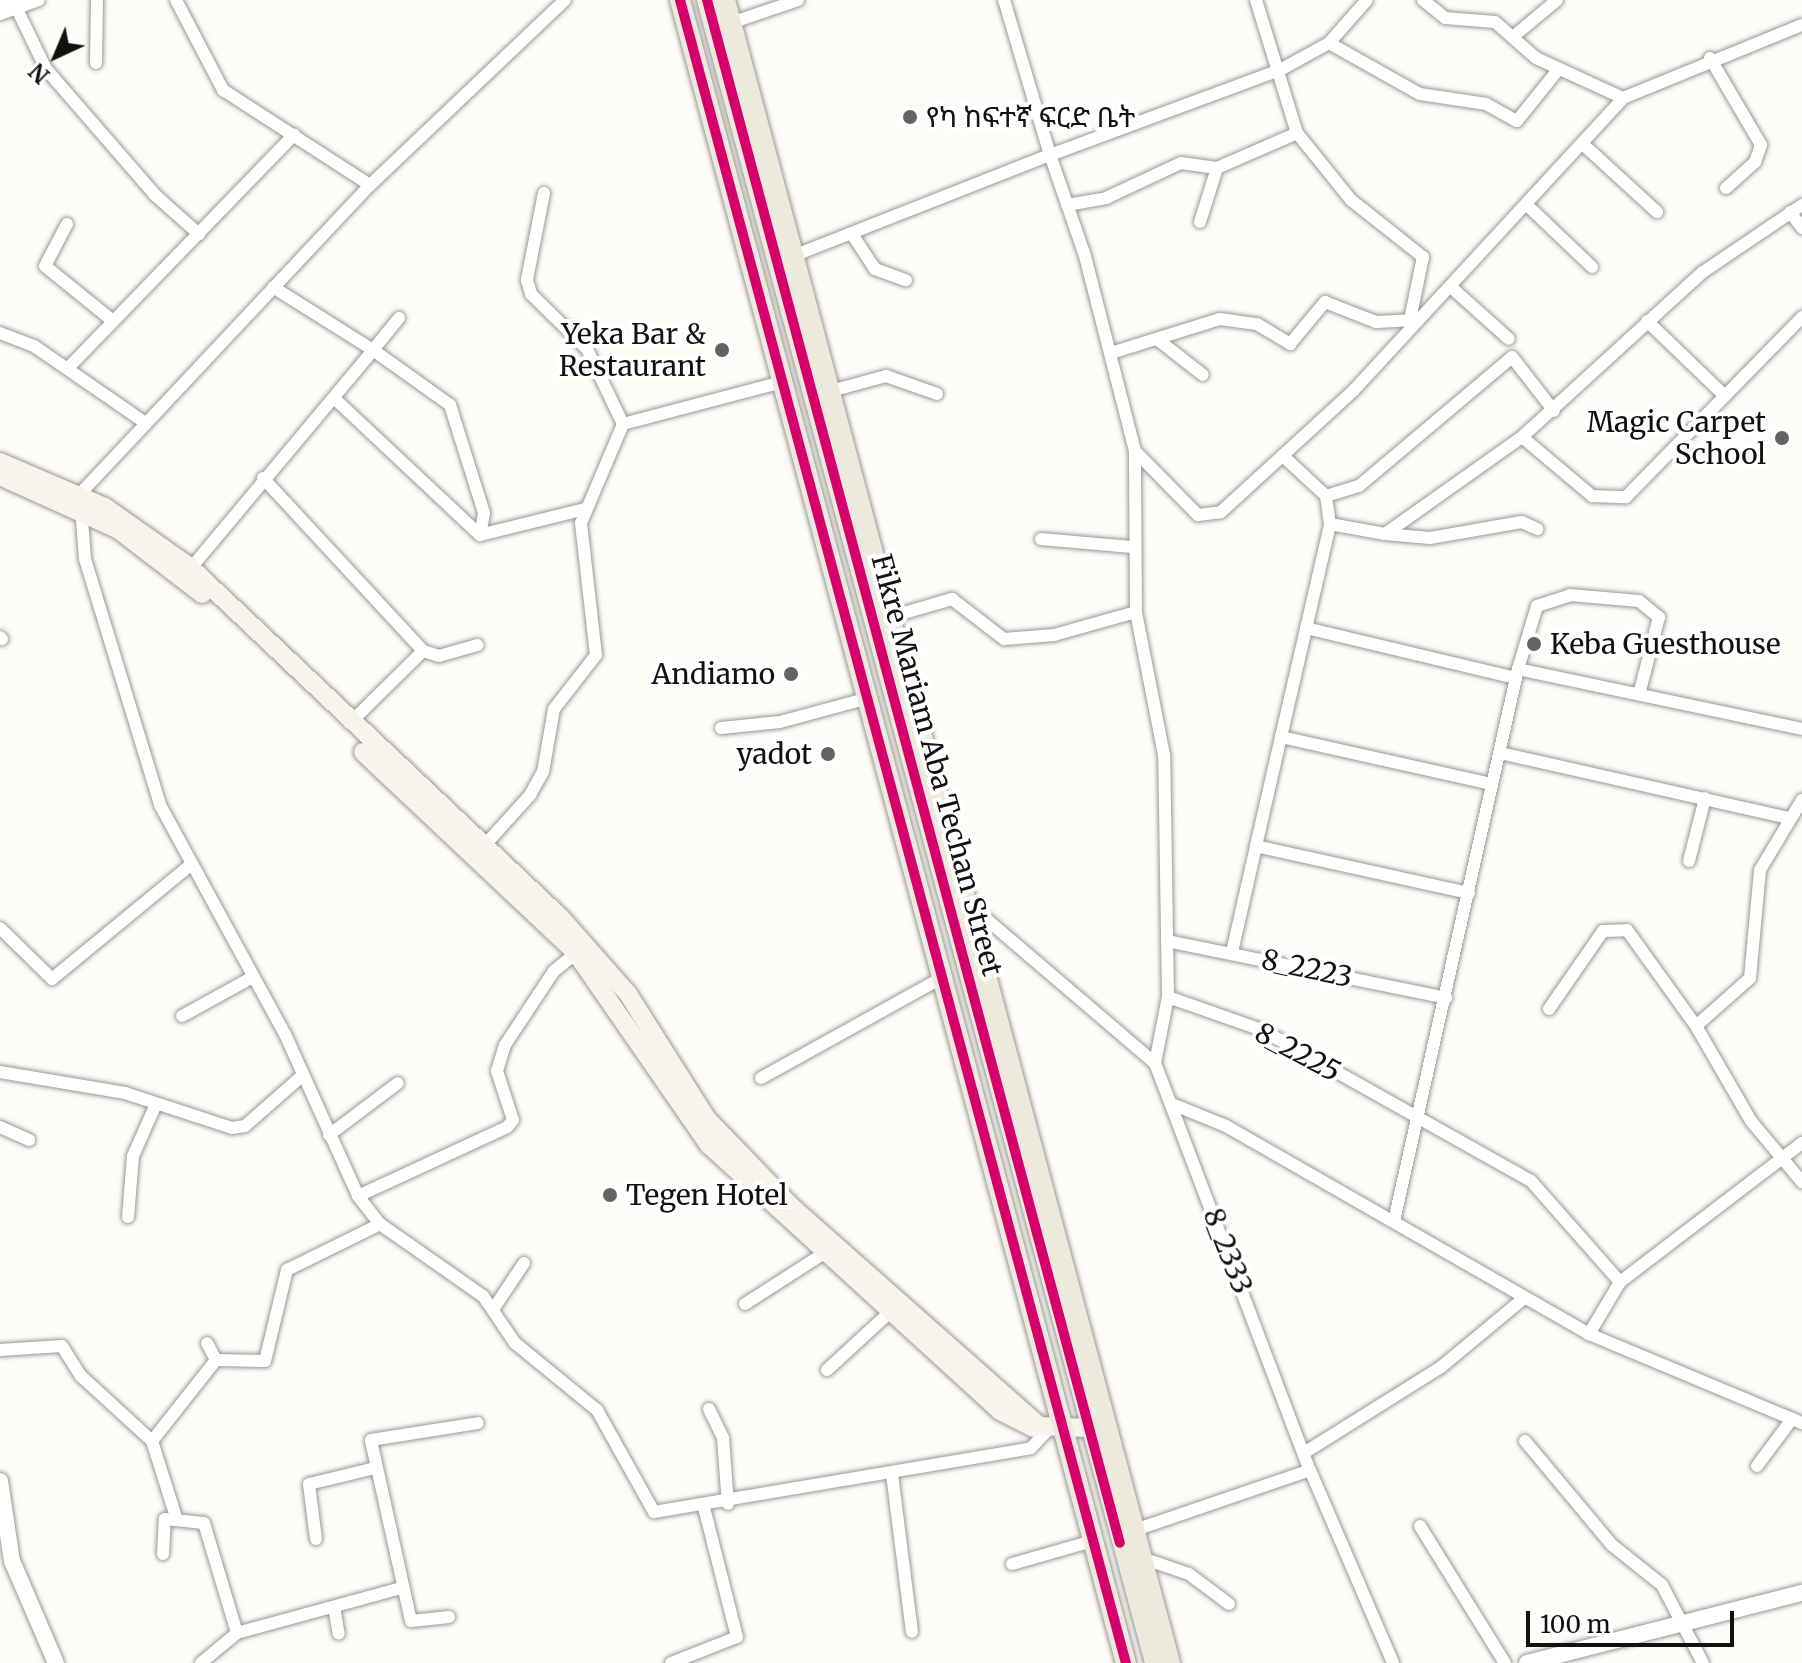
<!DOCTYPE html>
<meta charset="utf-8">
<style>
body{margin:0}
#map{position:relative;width:1802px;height:1663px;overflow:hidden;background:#fdfcf7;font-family:Merriweather,"Noto Sans Ethiopic",serif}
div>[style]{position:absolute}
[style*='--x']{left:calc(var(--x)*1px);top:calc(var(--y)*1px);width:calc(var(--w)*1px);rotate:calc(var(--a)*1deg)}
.roads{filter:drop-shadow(0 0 2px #979795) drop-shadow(0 0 2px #979795)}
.minor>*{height:12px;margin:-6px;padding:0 6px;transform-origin:6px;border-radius:6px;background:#fffffe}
.tertiary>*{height:16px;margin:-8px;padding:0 8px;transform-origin:8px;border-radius:8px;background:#fffffe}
.secondary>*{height:18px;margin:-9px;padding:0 9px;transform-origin:9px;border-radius:9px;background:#f6f4eb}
.primary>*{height:20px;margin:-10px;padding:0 10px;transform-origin:10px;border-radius:10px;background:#ede9dc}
.cycleway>*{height:10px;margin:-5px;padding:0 5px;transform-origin:5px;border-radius:5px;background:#d6006c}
.dots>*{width:22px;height:22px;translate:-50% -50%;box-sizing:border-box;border:4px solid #fff;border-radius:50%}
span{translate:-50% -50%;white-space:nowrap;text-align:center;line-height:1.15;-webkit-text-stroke:8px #fff;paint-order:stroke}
.poi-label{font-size:28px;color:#111}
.left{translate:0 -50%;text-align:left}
.right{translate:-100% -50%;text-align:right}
.street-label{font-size:28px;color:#111}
.north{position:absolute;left:16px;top:16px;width:80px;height:80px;-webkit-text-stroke:6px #fff;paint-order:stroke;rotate:224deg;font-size:22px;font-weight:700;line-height:32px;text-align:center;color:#111}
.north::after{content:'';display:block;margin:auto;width:28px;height:36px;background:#111;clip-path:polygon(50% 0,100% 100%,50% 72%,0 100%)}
.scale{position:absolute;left:1526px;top:1611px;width:208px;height:36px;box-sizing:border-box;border:4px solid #111;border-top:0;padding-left:10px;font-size:24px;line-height:28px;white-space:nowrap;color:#111;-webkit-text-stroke:6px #fff;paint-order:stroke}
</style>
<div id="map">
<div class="roads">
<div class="minor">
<i style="--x:176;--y:0;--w:102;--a:62.4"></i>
<i style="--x:223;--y:90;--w:175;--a:32.9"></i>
<i style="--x:565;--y:0;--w:269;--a:136.5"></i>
<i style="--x:370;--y:185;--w:424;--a:133.2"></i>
<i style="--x:80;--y:494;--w:65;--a:85.6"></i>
<i style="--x:85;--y:559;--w:257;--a:73"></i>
<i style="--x:160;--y:805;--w:261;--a:61.4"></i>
<i style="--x:285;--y:1034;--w:178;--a:65.7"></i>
<i style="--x:358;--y:1196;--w:36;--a:52"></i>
<i style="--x:380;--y:1224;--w:126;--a:35"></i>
<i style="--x:483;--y:1296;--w:57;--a:55.8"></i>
<i style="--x:515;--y:1343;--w:106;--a:39.3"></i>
<i style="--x:597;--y:1410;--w:117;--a:60.8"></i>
<i style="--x:654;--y:1512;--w:382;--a:-9.6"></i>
<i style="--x:1031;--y:1448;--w:23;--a:-47"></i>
<i style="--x:1256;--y:0;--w:139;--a:72.9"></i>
<i style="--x:1297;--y:133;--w:86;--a:51.1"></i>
<i style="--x:1351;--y:200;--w:92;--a:38.4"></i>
<i style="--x:1423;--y:257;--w:59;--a:101.7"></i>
<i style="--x:1423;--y:0;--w:28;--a:39"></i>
<i style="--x:1445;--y:18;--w:50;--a:4.6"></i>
<i style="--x:1495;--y:22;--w:55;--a:41.3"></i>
<i style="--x:1536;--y:58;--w:96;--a:24.7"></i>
<i style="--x:13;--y:1;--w:76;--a:64.1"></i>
<i style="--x:46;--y:69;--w:167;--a:49.1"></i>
<i style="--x:155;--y:195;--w:59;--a:41.6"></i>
<i style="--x:0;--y:5;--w:17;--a:-17"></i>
<i style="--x:0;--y:14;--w:41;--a:-19.7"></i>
<i style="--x:731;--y:23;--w:71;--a:-18.9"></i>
<i style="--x:1514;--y:36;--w:56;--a:-39.9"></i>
<i style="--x:1329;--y:43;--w:104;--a:29.3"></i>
<i style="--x:1420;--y:94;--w:67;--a:8.6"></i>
<i style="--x:1486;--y:104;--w:35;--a:29"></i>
<i style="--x:1517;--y:121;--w:65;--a:-51.2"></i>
<i style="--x:1710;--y:58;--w:101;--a:59.6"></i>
<i style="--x:1761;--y:145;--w:18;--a:109"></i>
<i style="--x:1755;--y:162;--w:39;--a:138"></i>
<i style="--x:96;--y:63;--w:63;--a:-89.1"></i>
<i style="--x:1585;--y:146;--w:98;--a:42.5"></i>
<i style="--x:544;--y:193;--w:89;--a:101.1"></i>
<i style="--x:527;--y:280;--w:15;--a:74"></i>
<i style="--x:531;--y:294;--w:78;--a:44.5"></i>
<i style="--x:587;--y:349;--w:83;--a:64.4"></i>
<i style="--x:1067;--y:205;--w:40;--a:-10"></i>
<i style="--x:1106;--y:198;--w:83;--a:-25"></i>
<i style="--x:1181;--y:163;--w:36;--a:8"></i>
<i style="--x:1217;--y:168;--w:87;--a:-23.6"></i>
<i style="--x:1529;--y:207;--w:87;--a:43.6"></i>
<i style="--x:1790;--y:212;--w:20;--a:53"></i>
<i style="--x:1200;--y:222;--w:57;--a:-72.5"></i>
<i style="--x:67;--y:224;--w:47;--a:117.6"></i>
<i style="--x:45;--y:266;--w:87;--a:39"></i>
<i style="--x:852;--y:234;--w:42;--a:56.7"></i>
<i style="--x:875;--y:269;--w:33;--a:20"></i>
<i style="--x:793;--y:256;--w:276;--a:-21.5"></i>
<i style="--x:1050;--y:155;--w:162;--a:-106.5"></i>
<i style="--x:1452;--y:288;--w:76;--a:41.8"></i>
<i style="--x:399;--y:318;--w:41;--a:129.1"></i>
<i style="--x:373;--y:350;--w:95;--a:35.5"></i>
<i style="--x:450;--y:405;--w:113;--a:72.5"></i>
<i style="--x:484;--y:513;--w:22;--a:100"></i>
<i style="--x:1647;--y:321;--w:107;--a:43.9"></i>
<i style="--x:0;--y:333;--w:36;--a:21"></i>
<i style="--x:34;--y:346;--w:134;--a:34.6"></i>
<i style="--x:1157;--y:339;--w:58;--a:38"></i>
<i style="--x:1111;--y:353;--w:114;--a:-17.3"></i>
<i style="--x:1220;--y:319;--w:37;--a:8"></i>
<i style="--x:1257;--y:324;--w:39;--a:31"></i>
<i style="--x:1290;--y:344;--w:55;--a:-50.2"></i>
<i style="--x:1325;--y:302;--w:55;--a:21.4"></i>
<i style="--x:1376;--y:322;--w:41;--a:-2.8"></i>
<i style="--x:68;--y:368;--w:325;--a:-45.9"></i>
<i style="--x:831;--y:391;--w:57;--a:-15.3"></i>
<i style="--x:886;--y:376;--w:54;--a:19.4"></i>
<i style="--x:335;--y:399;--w:199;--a:43.2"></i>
<i style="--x:480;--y:535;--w:108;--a:-13.9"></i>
<i style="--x:1522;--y:437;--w:92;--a:40.1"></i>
<i style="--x:1592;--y:496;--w:34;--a:2"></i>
<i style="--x:1626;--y:497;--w:252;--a:-45.6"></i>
<i style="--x:1135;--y:451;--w:90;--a:45.5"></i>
<i style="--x:1198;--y:515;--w:23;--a:-7"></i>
<i style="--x:1221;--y:512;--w:180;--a:-42.5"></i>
<i style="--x:1354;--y:390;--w:397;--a:-47.3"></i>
<i style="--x:1623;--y:98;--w:193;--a:-22.2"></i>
<i style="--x:1283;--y:456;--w:59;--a:42.9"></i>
<i style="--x:1326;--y:496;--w:28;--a:82"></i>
<i style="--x:263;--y:478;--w:236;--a:47.2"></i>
<i style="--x:423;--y:651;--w:103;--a:135.4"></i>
<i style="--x:1326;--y:496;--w:34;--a:-17"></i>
<i style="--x:1359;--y:486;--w:200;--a:-40.1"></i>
<i style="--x:1512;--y:357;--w:68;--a:52.1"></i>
<i style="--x:1385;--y:534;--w:45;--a:5.1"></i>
<i style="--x:1430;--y:538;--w:93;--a:-9.9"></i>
<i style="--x:1522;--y:522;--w:17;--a:25"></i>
<i style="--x:1041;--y:539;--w:91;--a:5"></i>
<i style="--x:191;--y:568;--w:284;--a:-50.1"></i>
<i style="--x:373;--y:350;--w:118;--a:-147.8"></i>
<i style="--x:890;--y:617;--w:65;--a:-16.2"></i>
<i style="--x:952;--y:599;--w:66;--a:37.6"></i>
<i style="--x:1004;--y:639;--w:50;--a:-4.6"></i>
<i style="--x:1054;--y:635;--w:85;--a:-15.7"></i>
<i style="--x:1306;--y:628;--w:216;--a:13.4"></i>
<i style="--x:0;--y:637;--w:3;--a:45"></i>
<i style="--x:423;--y:651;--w:17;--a:17"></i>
<i style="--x:439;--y:656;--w:40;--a:-16"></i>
<i style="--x:1518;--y:669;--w:66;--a:-73.2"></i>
<i style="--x:1537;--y:606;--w:35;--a:-18"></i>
<i style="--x:1570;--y:595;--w:69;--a:5"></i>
<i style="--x:1639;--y:601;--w:26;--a:39"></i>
<i style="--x:1659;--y:617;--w:76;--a:104.4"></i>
<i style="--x:721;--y:728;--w:59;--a:-5.8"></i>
<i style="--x:780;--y:722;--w:88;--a:-15.1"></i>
<i style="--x:1281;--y:737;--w:219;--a:-77"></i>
<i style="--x:1330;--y:524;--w:56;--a:10.3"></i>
<i style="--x:1385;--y:534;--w:168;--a:-35.3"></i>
<i style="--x:1522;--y:437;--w:245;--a:-42.4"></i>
<i style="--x:1703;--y:272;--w:120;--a:-34.1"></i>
<i style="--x:1500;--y:753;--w:296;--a:12.7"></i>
<i style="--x:485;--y:845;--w:67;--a:-48"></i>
<i style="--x:530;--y:795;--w:26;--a:-61"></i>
<i style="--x:543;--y:772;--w:64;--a:-80.1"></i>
<i style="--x:554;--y:709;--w:68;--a:-52.1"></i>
<i style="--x:596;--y:655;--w:133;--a:-96.5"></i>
<i style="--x:581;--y:523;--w:108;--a:-67"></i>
<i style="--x:623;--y:424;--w:164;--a:-14.8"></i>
<i style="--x:1689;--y:861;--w:65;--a:-75.7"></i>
<i style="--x:1469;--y:893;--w:218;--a:-167.6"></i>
<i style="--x:1256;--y:846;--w:112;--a:-77.1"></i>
<i style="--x:1281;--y:737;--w:216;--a:12.6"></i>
<i style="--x:971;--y:906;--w:242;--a:40.5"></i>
<i style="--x:1155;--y:1063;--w:436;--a:69.2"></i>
<i style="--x:1310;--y:1470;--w:210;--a:66.7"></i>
<i style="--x:0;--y:928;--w:73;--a:44.4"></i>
<i style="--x:52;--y:979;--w:178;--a:-39.5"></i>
<i style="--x:1167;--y:941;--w:285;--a:11.5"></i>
<i style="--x:1232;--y:952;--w:109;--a:-77.2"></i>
<i style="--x:1168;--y:997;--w:100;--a:19.3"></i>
<i style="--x:1262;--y:1030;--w:308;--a:29.3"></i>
<i style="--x:1531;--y:1181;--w:135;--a:48.6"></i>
<i style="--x:1620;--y:1282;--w:61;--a:120.8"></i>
<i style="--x:1549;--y:1009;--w:95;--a:-55.3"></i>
<i style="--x:1603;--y:931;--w:24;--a:-2"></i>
<i style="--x:1627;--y:930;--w:118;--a:54.3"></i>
<i style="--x:1696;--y:1026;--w:110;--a:59.9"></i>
<i style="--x:1751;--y:1121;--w:80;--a:50.1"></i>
<i style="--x:182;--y:1016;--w:81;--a:-28.8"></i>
<i style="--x:1696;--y:1026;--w:72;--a:-41.6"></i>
<i style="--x:1750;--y:978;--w:108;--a:-84.7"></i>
<i style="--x:1760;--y:870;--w:82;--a:-59"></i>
<i style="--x:1155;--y:1063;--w:67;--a:-78.9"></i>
<i style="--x:1168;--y:997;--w:242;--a:-90.9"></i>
<i style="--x:1164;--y:755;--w:146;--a:-101.1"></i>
<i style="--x:1136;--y:612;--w:161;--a:-90.4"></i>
<i style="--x:1135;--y:451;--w:204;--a:-104.4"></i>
<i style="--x:1084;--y:253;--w:104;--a:-109.1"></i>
<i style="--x:1050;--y:155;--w:245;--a:-20.3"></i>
<i style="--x:1280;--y:70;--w:56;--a:-28.9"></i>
<i style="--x:1329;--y:43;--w:57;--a:-48.5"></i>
<i style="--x:0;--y:1072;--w:127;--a:9.5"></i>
<i style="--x:125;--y:1093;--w:113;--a:18.1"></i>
<i style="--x:232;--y:1128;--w:13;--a:-9"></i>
<i style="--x:245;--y:1126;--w:76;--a:-41.3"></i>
<i style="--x:761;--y:1078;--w:208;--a:-29"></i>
<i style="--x:1172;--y:1104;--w:58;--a:22.2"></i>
<i style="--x:1226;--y:1126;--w:418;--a:29.8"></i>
<i style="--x:1589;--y:1334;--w:231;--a:22.7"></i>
<i style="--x:0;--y:1127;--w:32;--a:24"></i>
<i style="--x:329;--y:1135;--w:86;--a:-37"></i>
<i style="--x:358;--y:1196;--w:164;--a:-24.8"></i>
<i style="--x:507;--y:1127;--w:9;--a:-49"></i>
<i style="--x:513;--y:1120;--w:52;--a:-108.1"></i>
<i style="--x:497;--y:1071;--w:27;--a:-73"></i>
<i style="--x:505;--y:1045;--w:89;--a:-56.5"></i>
<i style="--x:554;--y:971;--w:28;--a:-39"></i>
<i style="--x:128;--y:1217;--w:61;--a:-85.3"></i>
<i style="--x:133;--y:1156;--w:57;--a:-66.1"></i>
<i style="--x:1394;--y:1221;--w:566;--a:-77.34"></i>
<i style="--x:1518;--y:669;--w:290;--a:11.9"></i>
<i style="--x:1620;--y:1282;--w:229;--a:-37.4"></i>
<i style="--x:745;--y:1304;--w:93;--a:-32.7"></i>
<i style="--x:494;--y:1308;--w:54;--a:-56.3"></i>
<i style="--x:0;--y:1350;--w:62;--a:-3.7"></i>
<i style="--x:62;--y:1346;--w:36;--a:58"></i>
<i style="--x:81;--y:1376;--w:96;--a:42.5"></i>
<i style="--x:152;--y:1441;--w:80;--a:72.5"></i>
<i style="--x:216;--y:1360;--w:49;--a:1.2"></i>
<i style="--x:265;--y:1361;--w:94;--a:-76.4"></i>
<i style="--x:287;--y:1270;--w:104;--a:-26.3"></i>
<i style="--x:827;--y:1370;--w:86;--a:-42.6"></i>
<i style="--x:709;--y:1409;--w:32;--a:64"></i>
<i style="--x:723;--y:1438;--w:66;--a:85.7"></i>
<i style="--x:152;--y:1441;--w:103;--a:-51.7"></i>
<i style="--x:216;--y:1360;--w:19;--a:-118"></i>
<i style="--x:1525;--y:1441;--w:136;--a:50.1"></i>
<i style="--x:1612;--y:1545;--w:64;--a:38.7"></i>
<i style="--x:1662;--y:1585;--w:88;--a:62.3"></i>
<i style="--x:1304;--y:1453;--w:162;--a:-32.1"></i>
<i style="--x:1441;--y:1367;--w:107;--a:-39.7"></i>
<i style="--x:1757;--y:1466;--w:59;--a:-53.3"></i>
<i style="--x:892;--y:1474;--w:159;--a:82.8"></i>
<i style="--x:1420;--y:1526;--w:161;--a:58.2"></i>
<i style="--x:1135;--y:1530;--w:185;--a:-18.9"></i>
<i style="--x:316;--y:1539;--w:55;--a:-97.3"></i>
<i style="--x:309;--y:1484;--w:68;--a:-13.6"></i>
<i style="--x:163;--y:1554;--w:35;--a:-87"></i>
<i style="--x:165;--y:1519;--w:39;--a:6"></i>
<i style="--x:204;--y:1523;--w:115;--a:73.3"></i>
<i style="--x:1145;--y:1559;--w:46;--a:18.8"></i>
<i style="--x:1189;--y:1574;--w:50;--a:36.9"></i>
<i style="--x:1012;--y:1564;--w:83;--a:-16"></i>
<i style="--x:334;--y:1607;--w:27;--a:80"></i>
<i style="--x:449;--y:1617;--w:38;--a:174"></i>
<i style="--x:411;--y:1621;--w:185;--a:-102.5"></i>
<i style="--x:371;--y:1440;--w:108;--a:-9"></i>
<i style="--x:201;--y:1663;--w:47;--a:-39.8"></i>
<i style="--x:237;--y:1633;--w:170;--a:-15.3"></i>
<i style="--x:671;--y:1663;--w:71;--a:-21.5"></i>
<i style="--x:737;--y:1637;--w:133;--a:-104.3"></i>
</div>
<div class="tertiary">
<i style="--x:0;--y:1481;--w:81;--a:81.5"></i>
<i style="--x:12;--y:1561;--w:111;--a:66.7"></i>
<i style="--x:1527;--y:1663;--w:284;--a:-14.3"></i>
</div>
<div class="secondary">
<i style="--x:0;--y:462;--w:114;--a:23.2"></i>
<i style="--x:105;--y:507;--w:105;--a:35.3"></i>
<i style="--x:191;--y:568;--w:509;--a:43.41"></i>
<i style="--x:561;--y:918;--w:101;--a:48.6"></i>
<i style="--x:628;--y:994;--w:148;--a:57.7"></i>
<i style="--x:707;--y:1119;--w:124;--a:46"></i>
<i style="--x:793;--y:1208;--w:329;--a:41.5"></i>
<i style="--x:1039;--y:1426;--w:48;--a:2.4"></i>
<i style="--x:0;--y:476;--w:131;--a:24.4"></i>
<i style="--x:119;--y:530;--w:105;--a:37.6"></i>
<i style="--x:363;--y:752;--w:293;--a:43.3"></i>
<i style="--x:576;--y:953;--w:234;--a:55.3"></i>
<i style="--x:709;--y:1145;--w:394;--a:42.4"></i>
<i style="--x:1000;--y:1411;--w:37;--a:27"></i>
</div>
<div class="primary">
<i style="--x:680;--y:0;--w:1722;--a:74.99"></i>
<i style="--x:707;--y:0;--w:1722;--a:74.92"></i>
<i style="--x:725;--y:0;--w:1722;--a:75.02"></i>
</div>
</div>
<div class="cycleway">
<i style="--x:680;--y:0;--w:1722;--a:74.99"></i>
<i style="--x:707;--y:0;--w:1597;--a:75.02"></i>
</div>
<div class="dots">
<i style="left:910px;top:117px;background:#646362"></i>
<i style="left:722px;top:350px;background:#646362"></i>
<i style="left:1782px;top:438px;background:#646362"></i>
<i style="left:1534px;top:644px;background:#646362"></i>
<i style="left:791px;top:674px;background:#646362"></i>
<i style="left:828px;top:754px;background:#646362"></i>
<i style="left:610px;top:1195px;background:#646362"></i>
</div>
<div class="poi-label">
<span class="left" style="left:926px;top:117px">የካ ከፍተኛ ፍርድ ቤት</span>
<span class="right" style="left:706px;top:350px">Yeka Bar &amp;<br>Restaurant</span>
<span class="right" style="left:1766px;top:438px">Magic Carpet<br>School</span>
<span class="left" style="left:1550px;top:644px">Keba Guesthouse</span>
<span class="right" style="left:775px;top:674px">Andiamo</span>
<span class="right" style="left:812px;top:754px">yadot</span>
<span class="left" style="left:626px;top:1195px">Tegen Hotel</span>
</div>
<div class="street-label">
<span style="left:937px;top:765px;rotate:75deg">Fikre Mariam Aba Techan Street</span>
<span style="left:1307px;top:968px;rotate:12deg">8_2223</span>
<span style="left:1298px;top:1052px;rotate:28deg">8_2225</span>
<span style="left:1228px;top:1251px;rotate:69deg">8_2333</span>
</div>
<div class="north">N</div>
<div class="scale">100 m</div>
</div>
